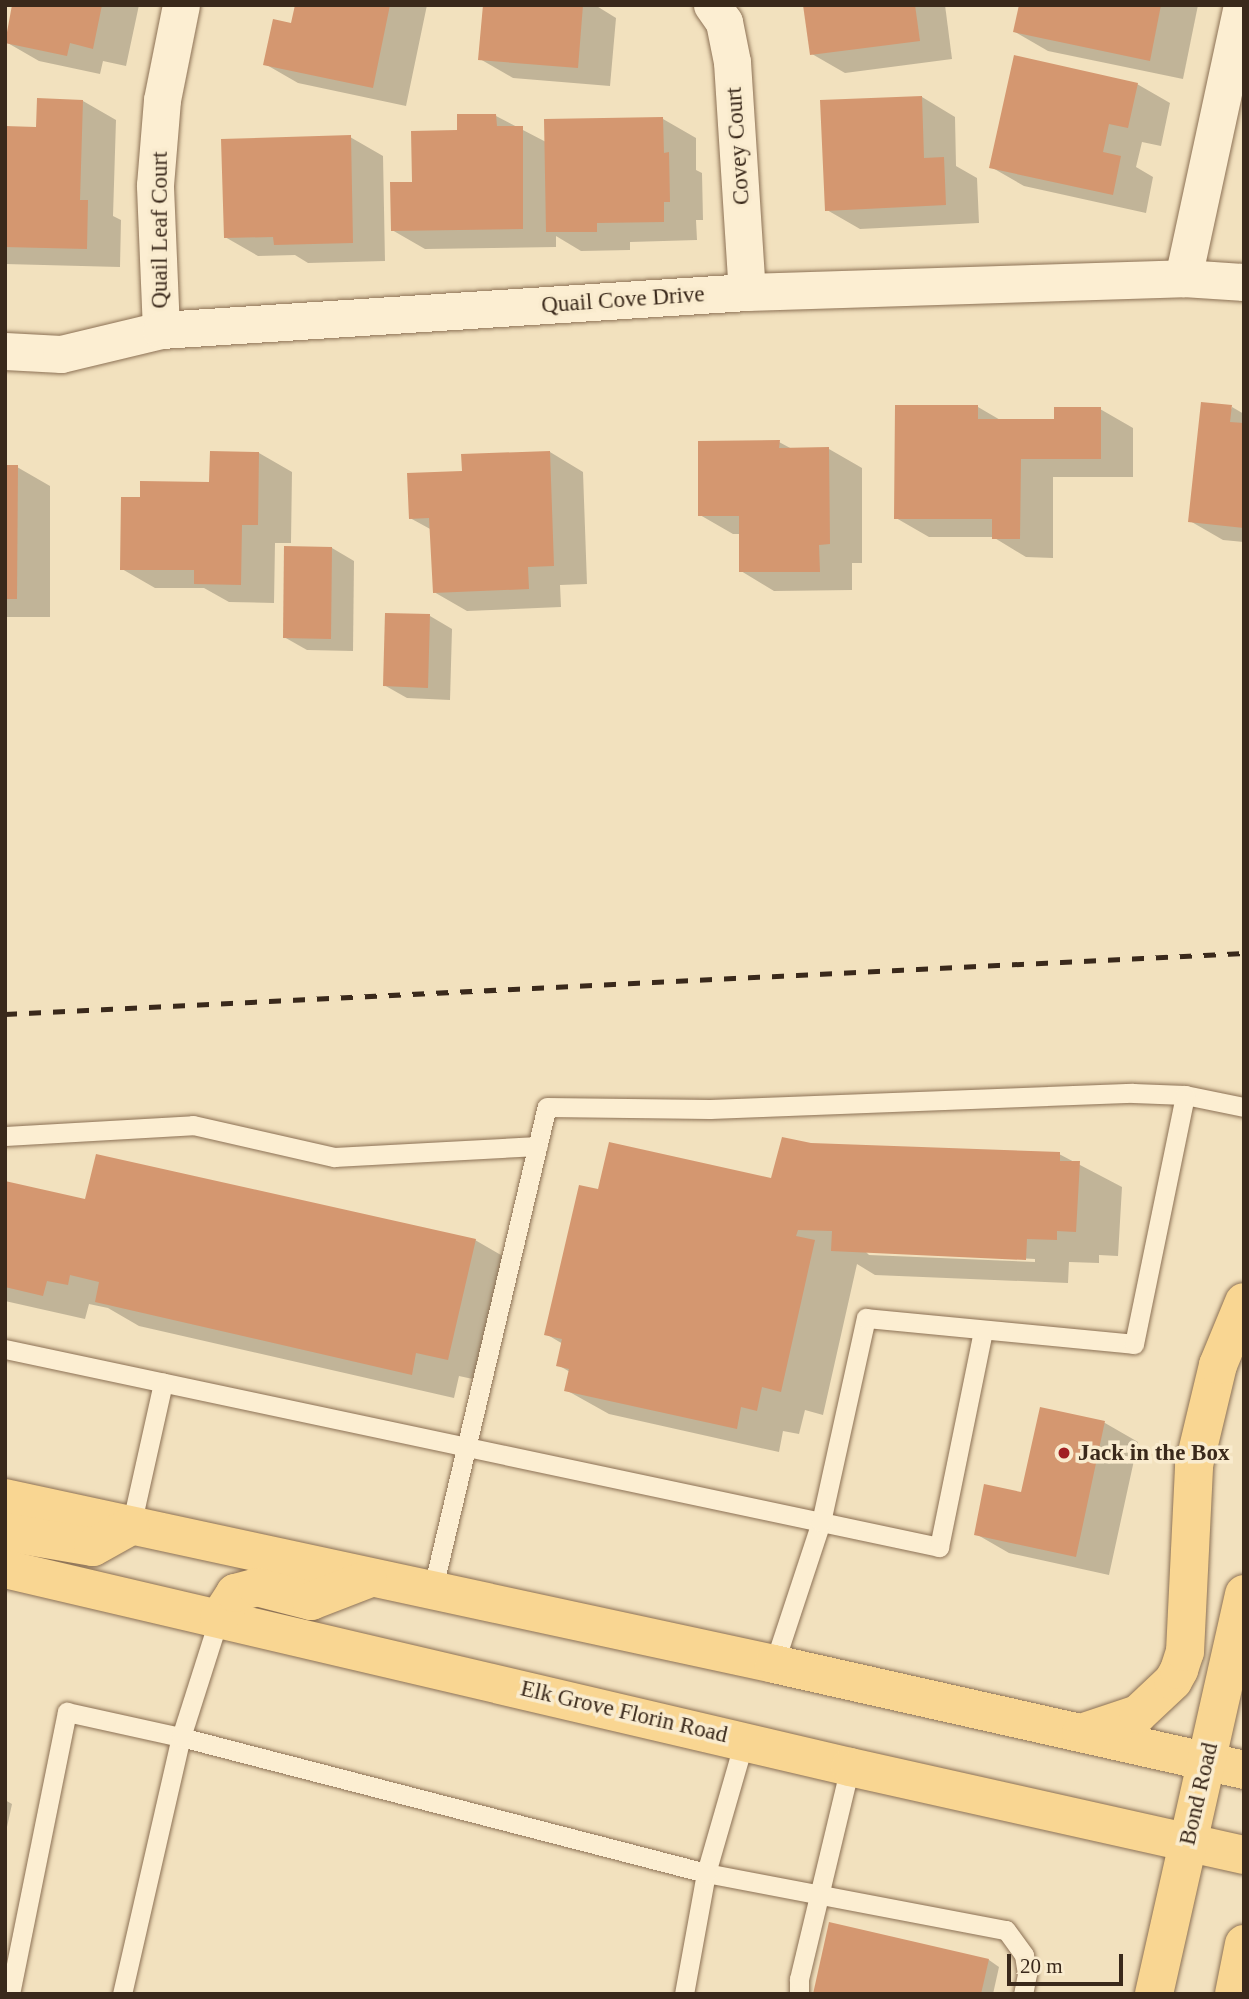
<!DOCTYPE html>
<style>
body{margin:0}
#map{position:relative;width:1249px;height:1999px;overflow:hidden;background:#f2e1be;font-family:Georgia,serif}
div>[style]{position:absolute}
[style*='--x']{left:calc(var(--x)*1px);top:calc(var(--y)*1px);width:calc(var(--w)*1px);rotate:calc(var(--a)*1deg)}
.shadow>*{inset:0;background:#0003}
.building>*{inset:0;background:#d49770}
.roads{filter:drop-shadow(0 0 2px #8c7155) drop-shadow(0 0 2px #8c7155)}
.lane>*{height:19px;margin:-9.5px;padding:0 9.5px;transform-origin:9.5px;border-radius:9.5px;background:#fceed2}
.street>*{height:37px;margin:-18.5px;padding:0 18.5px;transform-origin:18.5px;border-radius:18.5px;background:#fceed2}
.primary>*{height:38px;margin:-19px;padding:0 19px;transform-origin:19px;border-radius:19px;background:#f9d692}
.rail>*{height:5px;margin-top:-2.5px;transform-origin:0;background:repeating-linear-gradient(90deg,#3a291b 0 12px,transparent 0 24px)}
.dots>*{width:19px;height:19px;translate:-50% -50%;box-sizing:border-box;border:4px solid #f9ebce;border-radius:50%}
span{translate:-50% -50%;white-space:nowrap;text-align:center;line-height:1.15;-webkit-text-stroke:7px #f9ebce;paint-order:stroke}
.street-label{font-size:23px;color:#3a291b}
.poi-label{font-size:23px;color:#3a291b;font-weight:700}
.left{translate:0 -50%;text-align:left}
.frame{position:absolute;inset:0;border:7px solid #3a291b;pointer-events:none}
.scale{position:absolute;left:1007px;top:1954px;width:116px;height:32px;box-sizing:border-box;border:4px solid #3a291b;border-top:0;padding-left:9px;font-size:21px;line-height:24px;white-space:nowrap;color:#3a291b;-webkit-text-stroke:5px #f9ebce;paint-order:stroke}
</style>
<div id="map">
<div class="shadow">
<i style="clip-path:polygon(13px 5px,139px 5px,126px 66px,103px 61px,100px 74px,39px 61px,6px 42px)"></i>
<i style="clip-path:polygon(297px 5px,427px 5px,406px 106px,298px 83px,265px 64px,292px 25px)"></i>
<i style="clip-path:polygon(484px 5px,595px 5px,616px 18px,610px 86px,513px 78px,480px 59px)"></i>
<i style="clip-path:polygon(806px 5px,945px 5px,952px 59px,845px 73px,812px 54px)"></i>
<i style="clip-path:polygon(1020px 5px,1198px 5px,1183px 79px,1048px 51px,1015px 32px)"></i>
<i style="clip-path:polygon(1137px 84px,1170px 103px,1161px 146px,1142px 142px,1136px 167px,1153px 177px,1146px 213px,1024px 186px,991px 167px)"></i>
<i style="clip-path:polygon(922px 97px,955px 117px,956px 166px,977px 178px,979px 223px,860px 229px,827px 210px)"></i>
<i style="clip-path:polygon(83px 101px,116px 120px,113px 216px,121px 220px,120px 267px,5px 264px,5px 128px,38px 128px)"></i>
<i style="clip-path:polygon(496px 116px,546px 142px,663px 119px,696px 138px,696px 170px,702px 173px,703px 220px,696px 220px,697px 240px,630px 242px,630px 250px,581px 251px,556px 236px,556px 247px,425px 249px,392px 230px,414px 183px,459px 132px)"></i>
<i style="clip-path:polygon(350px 137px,383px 156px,385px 261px,308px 263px,295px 255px,258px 256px,225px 237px)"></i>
<i style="clip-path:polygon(978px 407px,1002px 421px,1055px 421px,1100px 409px,1133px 428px,1133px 477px,1053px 477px,1053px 558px,1026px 557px,993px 537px,929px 537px,896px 518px)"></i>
<i style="clip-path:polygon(1232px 407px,1244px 414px,1244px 542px,1223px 540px,1190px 521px)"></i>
<i style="clip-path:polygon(779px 442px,792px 449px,829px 449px,862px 468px,862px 563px,852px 563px,852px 590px,774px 591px,741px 571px,741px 534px,733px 534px,700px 515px)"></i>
<i style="clip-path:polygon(550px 452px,583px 472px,587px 584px,560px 585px,561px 607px,467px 611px,434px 592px,432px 530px,410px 518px,464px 473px)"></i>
<i style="clip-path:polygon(259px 453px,292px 472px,291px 543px,275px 543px,274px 603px,229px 602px,204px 588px,155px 588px,122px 569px,142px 499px,211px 484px)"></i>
<i style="clip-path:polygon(5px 467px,17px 467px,50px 486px,50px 617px,5px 617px)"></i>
<i style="clip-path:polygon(332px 548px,354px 561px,353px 651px,307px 650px,284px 637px)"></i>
<i style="clip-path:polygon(430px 616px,452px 629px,450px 700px,407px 698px,384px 685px)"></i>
<i style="clip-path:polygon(evenodd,810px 1145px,1059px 1154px,1122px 1187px,1118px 1256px,1099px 1255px,1099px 1263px,1069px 1262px,1068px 1283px,875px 1275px,857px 1264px,823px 1415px,805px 1410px,799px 1434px,783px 1431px,779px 1452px,609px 1414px,566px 1390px,570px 1372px,558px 1365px,563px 1344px,546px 1334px,599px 1191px,773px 1180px,810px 1145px,865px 1251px,1035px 1259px,1035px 1262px,869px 1255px,865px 1251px)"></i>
<i style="clip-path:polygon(5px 1183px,86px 1201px,475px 1240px,518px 1265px,491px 1383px,459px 1376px,454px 1398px,139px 1326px,108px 1308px,89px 1304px,85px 1319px,5px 1301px)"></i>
<i style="clip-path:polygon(1041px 1409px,1105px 1423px,1138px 1442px,1109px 1575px,1009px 1553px,976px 1534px,1023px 1495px)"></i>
<i style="clip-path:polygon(5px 1800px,12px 1804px,5px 1836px)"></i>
<i style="clip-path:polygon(989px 1960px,999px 1967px,993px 1994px,814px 1994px)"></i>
</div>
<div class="building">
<i style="clip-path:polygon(12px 5px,102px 5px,93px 49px,70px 43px,67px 56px,5px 43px)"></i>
<i style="clip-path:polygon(295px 5px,390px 5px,373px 88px,263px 65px,273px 19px,291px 23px)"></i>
<i style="clip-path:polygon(483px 5px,583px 5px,578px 68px,478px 60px)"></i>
<i style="clip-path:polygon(803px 5px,915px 5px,920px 41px,810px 55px)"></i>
<i style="clip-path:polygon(1019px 5px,1161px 5px,1150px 61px,1013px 32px)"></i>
<i style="clip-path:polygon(1014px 55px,1138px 83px,1128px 128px,1109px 124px,1103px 152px,1121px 156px,1113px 195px,989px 168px)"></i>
<i style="clip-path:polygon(922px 96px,924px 158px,944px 157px,946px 205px,825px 211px,820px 100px)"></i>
<i style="clip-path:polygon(37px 98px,83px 100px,80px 200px,88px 200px,87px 249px,5px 247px,5px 126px,36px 127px)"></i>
<i style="clip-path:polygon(457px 114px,496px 114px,497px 126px,523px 126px,523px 229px,391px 231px,390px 182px,412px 182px,411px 131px,457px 130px)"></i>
<i style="clip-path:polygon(663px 117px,664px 153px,669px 152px,670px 202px,664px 202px,664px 222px,597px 223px,597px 232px,546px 232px,544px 119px)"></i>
<i style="clip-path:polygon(351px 135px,353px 243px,274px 245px,273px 237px,224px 238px,221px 139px)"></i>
<i style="clip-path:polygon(1201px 402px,1232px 405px,1230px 422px,1244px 423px,1244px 528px,1188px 522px)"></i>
<i style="clip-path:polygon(895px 405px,978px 405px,978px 419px,1054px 419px,1054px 407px,1101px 407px,1101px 459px,1021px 459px,1020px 539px,992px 539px,992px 519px,894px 519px)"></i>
<i style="clip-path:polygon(780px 440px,779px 448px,829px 447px,830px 544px,819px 545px,820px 572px,739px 572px,739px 516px,698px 516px,698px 441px)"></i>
<i style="clip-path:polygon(210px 451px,259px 452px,258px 525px,242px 525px,241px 585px,194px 584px,194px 570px,120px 570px,121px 497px,140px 497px,140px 481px,209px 482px)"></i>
<i style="clip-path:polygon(550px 451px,554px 566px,528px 567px,529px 589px,433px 593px,429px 518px,409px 519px,407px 473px,462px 471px,461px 454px)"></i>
<i style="clip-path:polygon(5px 465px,18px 465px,17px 599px,5px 599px)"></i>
<i style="clip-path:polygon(284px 546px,332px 547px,331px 639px,283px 638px)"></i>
<i style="clip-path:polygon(385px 613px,430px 614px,428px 688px,383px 686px)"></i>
<i style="clip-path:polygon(782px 1137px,811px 1143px,1060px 1152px,1060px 1161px,1080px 1161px,1076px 1232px,1057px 1231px,1057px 1240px,1027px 1239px,1026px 1260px,831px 1251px,832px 1231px,798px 1230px,796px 1236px,815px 1240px,781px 1392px,762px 1387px,757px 1411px,741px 1407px,737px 1429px,564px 1391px,569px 1369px,556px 1366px,562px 1339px,544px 1335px,579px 1185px,598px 1189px,609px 1142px,771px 1178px)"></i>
<i style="clip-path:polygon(96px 1154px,476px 1239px,448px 1360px,416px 1353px,412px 1375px,95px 1302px,99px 1282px,70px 1275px,68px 1285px,47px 1281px,43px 1296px,5px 1287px,5px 1181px,85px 1199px)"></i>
<i style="clip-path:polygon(1040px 1407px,1105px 1421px,1076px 1557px,974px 1535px,984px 1484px,1021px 1492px)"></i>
<i style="clip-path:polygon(829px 1922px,989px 1959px,981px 1994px,813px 1994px)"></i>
</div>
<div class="roads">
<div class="lane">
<i style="--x:5;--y:1136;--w:188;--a:-3.3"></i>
<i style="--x:193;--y:1125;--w:145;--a:12.8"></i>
<i style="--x:334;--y:1157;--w:204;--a:-3.1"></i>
<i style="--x:5;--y:1349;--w:955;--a:11.97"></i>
<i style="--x:939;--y:1547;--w:221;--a:-78.5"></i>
<i style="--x:131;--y:1526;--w:147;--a:-77.4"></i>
<i style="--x:432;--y:1592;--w:498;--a:-76.7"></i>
<i style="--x:547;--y:1107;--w:163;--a:0.7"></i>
<i style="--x:710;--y:1109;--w:423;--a:-2.2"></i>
<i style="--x:1133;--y:1093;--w:52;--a:2.2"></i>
<i style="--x:1185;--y:1095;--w:60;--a:11.5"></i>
<i style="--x:774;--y:1664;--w:150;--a:-71.7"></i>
<i style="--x:821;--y:1522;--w:209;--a:-77.6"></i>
<i style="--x:866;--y:1318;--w:269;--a:5.5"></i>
<i style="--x:1134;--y:1344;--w:254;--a:-78.4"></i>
<i style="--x:10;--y:1994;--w:288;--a:-78.6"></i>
<i style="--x:67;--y:1712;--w:117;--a:12.4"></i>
<i style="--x:181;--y:1737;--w:542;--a:14.52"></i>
<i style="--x:706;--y:1873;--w:305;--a:10.8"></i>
<i style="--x:1006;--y:1930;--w:31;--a:54"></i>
<i style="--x:1024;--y:1955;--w:19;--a:81"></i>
<i style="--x:1027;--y:1974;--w:20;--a:101"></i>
<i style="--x:122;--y:1994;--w:264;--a:-77.1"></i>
<i style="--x:181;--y:1737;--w:125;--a:-72.3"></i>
<i style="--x:684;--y:1994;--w:123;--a:-79.7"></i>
<i style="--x:706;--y:1873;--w:137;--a:-73.9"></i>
<i style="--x:799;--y:1994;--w:15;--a:-90"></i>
<i style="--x:799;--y:1979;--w:218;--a:-76.5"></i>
</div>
<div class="street">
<i style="--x:712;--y:5;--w:21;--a:55"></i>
<i style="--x:724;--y:22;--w:41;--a:78.7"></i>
<i style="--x:732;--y:62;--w:230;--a:86.3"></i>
<i style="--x:1183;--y:278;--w:279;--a:-77.8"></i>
<i style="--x:161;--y:330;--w:145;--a:-92.4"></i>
<i style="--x:155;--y:185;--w:85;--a:-85.3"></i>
<i style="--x:162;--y:100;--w:97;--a:-78.7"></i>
<i style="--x:5;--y:351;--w:56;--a:3.1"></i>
<i style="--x:61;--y:354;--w:103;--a:-13.5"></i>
<i style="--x:161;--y:330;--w:587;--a:-3.71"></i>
<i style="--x:747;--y:292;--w:436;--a:-1.8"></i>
<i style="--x:1183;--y:278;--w:61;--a:3.8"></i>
</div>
<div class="primary">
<i style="--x:5;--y:1498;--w:787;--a:12.18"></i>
<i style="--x:774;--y:1664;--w:482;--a:12.7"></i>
<i style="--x:5;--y:1532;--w:89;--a:9.7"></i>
<i style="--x:93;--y:1547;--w:43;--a:-28.9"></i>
<i style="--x:5;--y:1569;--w:868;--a:13.19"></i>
<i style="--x:850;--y:1767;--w:404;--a:12.6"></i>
<i style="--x:219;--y:1618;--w:30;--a:-57"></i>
<i style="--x:235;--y:1593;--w:23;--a:-15"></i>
<i style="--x:257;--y:1587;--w:56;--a:14.5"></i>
<i style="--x:311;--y:1601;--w:61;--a:-21.1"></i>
<i style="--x:1081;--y:1733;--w:60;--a:-18.4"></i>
<i style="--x:1138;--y:1714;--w:48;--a:-43.3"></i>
<i style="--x:1173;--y:1681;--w:13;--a:-61"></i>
<i style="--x:1179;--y:1670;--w:19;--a:-72"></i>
<i style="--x:1185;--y:1652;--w:187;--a:-87.2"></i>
<i style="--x:1194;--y:1465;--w:103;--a:-76.5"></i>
<i style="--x:1218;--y:1365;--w:68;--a:-67.6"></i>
<i style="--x:1154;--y:1994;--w:410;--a:-77.3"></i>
<i style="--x:1234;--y:1994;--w:51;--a:-78.7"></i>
</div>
</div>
<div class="rail">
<i style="--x:5;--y:1014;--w:1241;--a:-2.82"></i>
</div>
<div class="dots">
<i style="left:1064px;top:1453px;background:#a11f23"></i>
</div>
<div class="street-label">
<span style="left:738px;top:146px;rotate:-94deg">Covey Court</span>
<span style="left:160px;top:230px;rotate:-90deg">Quail Leaf Court</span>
<span style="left:623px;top:300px;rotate:-4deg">Quail Cove Drive</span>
<span style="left:624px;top:1712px;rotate:13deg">Elk Grove Florin Road</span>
<span style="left:1199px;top:1794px;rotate:-77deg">Bond Road</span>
</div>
<div class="poi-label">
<span class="left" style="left:1078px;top:1453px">Jack in the Box</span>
</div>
<div class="frame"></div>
<div class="scale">20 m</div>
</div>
